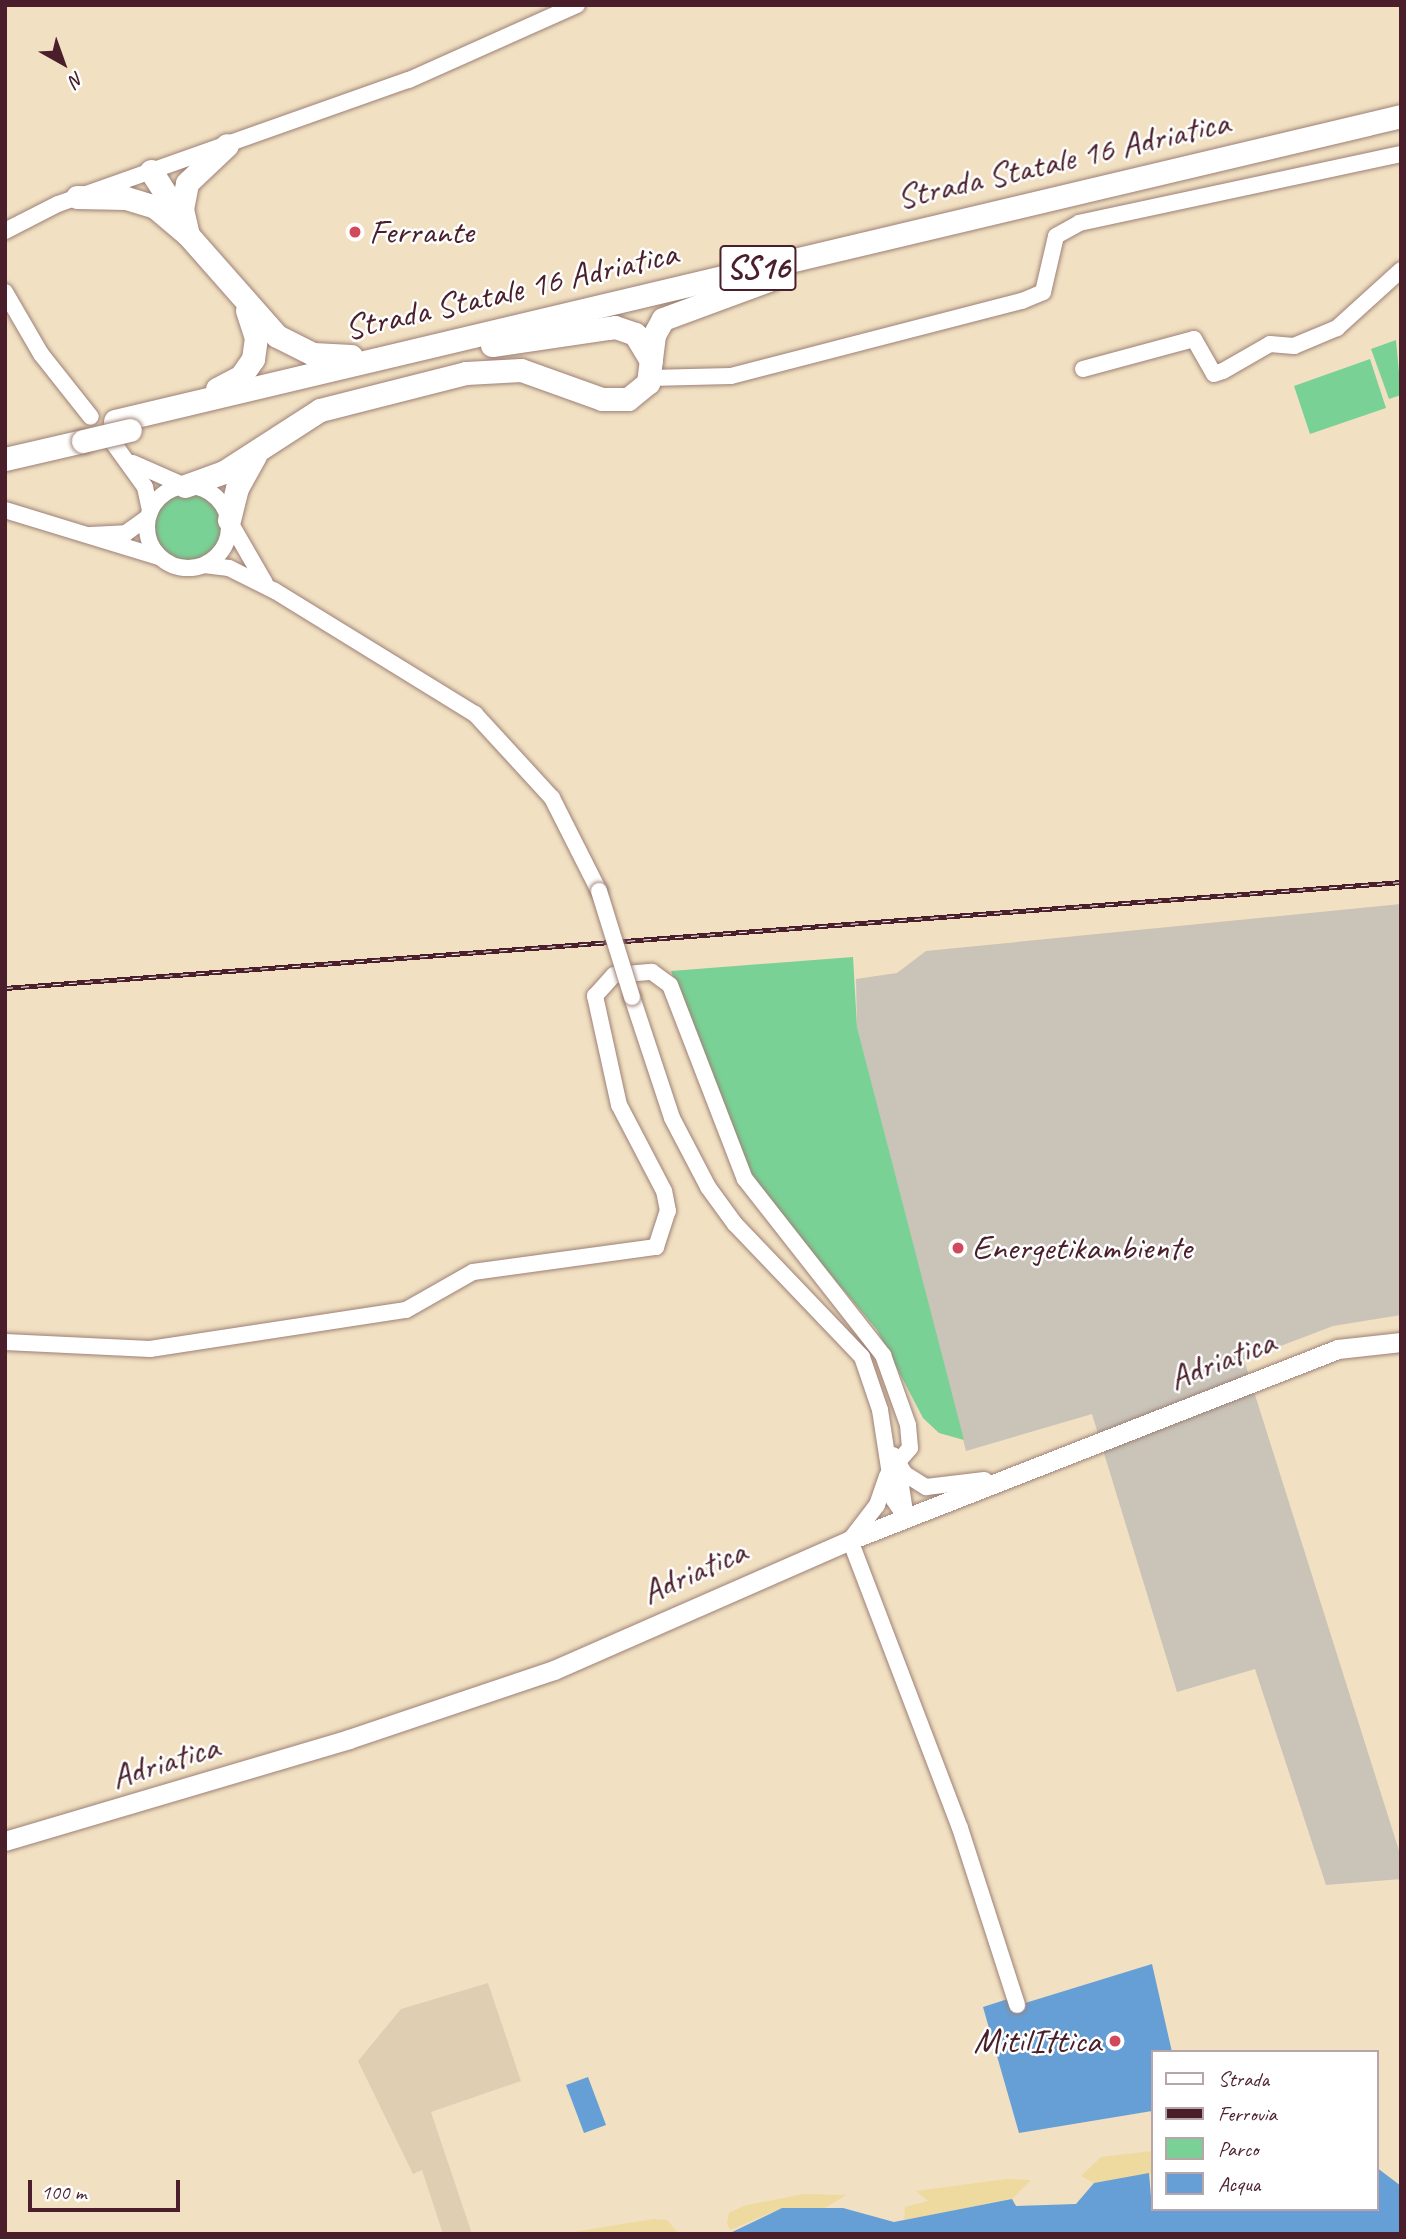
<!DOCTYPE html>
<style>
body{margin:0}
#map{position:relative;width:1406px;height:2239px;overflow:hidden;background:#f1e0c2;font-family:Caveat,sans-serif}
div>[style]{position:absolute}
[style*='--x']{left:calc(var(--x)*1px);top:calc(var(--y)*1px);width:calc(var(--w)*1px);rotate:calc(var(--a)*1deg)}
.built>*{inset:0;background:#dfceb1}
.industrial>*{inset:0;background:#c9c3b8}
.green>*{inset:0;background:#79d196}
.round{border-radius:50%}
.sand>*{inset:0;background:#eeda9e}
.water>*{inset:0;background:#669fd5}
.roads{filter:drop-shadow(0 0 2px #9e8076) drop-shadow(0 0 2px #9e8076)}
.minor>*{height:16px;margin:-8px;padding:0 8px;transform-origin:8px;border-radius:8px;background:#fff}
.minor>.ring{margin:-8px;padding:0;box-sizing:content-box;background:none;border:16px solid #fff;border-radius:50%}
.major>*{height:19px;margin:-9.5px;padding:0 9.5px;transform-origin:9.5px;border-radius:9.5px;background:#fff}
.highway>*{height:23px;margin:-11.5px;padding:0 11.5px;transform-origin:11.5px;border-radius:11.5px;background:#fff}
.rail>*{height:5px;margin-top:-2.5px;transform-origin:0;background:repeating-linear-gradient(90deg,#fff 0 8px,#4a1f2b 0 16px);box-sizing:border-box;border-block:2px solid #4a1f2b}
.bridges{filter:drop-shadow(0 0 2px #9e8076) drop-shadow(0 0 2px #9e8076)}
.minor-bridge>*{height:16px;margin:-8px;padding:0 8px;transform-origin:8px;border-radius:8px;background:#fff}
.highway-bridge>*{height:23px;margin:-11.5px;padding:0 11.5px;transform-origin:11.5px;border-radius:11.5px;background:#fff}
.dots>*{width:19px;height:19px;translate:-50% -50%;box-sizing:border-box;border:4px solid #fff;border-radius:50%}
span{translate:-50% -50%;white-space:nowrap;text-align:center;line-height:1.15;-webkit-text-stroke:5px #fff;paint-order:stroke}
.shield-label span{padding:2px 5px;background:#fff;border:2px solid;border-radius:5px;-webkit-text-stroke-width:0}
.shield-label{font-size:33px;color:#4a1f2b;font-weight:700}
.street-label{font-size:35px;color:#4a1f2b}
.poi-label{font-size:35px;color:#4a1f2b}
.left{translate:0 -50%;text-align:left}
.right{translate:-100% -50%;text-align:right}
.frame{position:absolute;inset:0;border:7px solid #4a1f2b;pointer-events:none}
.legend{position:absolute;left:1151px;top:2050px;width:228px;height:161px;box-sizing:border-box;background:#fff;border:2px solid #b7a5aa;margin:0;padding:9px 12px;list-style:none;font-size:21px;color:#4a1f2b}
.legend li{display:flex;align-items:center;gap:14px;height:35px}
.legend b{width:35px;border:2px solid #b7a5aa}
.north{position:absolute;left:28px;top:28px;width:70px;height:70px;-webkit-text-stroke:5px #fff;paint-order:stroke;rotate:140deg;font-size:19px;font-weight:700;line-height:28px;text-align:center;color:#4a1f2b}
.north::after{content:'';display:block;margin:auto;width:24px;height:32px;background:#4a1f2b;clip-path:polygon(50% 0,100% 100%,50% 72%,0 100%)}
.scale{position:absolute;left:28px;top:2180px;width:152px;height:32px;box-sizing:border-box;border:4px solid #4a1f2b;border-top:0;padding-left:9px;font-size:21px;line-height:24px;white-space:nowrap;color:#4a1f2b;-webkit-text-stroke:5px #fff;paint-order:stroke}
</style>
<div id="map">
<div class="built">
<i style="clip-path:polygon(488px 1983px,521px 2081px,431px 2112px,472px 2234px,443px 2234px,422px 2170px,413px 2174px,358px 2061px,401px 2009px)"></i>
</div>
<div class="industrial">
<i style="clip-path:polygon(1401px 904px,1401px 1315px,1333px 1326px,1244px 1360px,1401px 1857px,1401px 1879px,1326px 1885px,1255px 1669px,1177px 1692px,1092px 1414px,966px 1451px,857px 1027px,856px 979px,897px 973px,926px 951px)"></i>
</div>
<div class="green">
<i style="clip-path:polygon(1396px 340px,1401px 395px,1389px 399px,1371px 349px)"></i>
<i style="clip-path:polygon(1370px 359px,1386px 408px,1310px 434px,1294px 386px)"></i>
<i class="round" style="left:155px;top:494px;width:66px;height:66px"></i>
<i style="clip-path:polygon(853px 957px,857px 1027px,964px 1440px,939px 1433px,923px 1418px,877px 1330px,760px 1190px,742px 1160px,671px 971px)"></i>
</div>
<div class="sand">
<i style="clip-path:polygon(1152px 2151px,1152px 2174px,1094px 2183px,1081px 2176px,1101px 2157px)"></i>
<i style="clip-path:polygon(1007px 2179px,1031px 2180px,1012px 2199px,904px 2220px,905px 2207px,928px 2201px,916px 2191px)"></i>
<i style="clip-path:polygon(804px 2194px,846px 2195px,825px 2208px,782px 2208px,730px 2230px,727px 2223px,729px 2213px,743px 2206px)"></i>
<i style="clip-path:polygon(654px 2219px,667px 2220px,679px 2234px,561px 2234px)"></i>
</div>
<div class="water">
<i style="clip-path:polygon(1152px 1964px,1172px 2052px,1152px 2052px,1152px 2111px,1019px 2133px,983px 2007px,1011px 1998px,1022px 2004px)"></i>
<i style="clip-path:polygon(588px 2077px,606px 2125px,584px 2133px,566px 2085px)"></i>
<i style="clip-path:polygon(1376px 2167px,1401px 2186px,1401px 2234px,728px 2234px,782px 2208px,843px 2208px,894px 2222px,1012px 2199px,1016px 2206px,1076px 2204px,1094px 2183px,1149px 2173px,1152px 2209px,1376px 2209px)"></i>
</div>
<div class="roads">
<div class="minor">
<i style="--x:5;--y:231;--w:59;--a:-27"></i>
<i style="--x:58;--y:204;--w:372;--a:-19.5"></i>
<i style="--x:409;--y:80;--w:184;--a:-24.1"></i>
<i style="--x:5;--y:292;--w:72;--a:59.9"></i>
<i style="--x:41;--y:354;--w:80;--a:51.6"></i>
<i style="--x:1083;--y:369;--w:115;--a:-15.1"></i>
<i style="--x:1194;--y:339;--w:40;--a:60.3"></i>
<i style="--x:1214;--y:374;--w:9;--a:-18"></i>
<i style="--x:1223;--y:371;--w:54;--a:-29.9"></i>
<i style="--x:1270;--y:344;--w:24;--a:5"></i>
<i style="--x:1294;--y:346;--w:47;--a:-22.7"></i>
<i style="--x:1337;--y:328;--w:86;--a:-42.2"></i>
<i style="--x:650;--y:378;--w:81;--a:-1.4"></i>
<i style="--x:731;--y:376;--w:301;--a:-14.5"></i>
<i style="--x:1022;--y:301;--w:23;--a:-23"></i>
<i style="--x:1043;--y:292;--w:57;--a:-76.9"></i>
<i style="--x:1056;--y:236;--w:26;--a:-29"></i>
<i style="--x:1079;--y:223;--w:329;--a:-12.1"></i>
<i style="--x:114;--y:444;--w:53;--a:54.2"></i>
<i style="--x:145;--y:487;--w:25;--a:78"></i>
<i style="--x:133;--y:463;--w:57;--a:23.9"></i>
<i class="ring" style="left:147px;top:486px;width:66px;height:66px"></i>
<i style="--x:5;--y:510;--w:161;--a:17"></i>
<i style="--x:231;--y:524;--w:68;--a:60"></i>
<i style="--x:90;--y:535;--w:36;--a:-3"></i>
<i style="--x:126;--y:533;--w:27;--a:-36"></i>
<i style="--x:204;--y:565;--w:25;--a:7"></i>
<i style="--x:229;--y:568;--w:51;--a:26.6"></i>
<i style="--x:275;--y:591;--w:235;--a:31.6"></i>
<i style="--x:475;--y:714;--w:114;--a:47.5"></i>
<i style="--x:552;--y:798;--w:104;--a:63.2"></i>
<i style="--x:632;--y:997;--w:127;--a:71.7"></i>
<i style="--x:672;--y:1118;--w:78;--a:62.4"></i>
<i style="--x:708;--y:1187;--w:46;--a:53.9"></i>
<i style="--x:735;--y:1224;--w:184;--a:46.3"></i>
<i style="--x:862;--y:1357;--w:56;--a:71.2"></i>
<i style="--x:880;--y:1410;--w:91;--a:81.2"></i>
<i style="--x:894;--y:1500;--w:22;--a:56"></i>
<i style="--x:5;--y:1342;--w:145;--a:2.8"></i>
<i style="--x:150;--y:1349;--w:259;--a:-8.7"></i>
<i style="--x:406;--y:1310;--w:77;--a:-29.6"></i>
<i style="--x:473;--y:1272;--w:185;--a:-7.8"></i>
<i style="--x:656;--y:1247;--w:38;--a:-72"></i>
<i style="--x:668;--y:1211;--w:20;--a:-101"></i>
<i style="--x:664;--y:1191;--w:97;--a:-117.6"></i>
<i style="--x:619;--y:1105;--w:112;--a:-102.4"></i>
<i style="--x:595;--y:996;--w:28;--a:-48"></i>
<i style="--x:614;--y:975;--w:38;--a:-5"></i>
<i style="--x:652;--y:972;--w:22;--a:36"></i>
<i style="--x:670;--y:985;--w:208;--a:68.9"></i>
<i style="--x:745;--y:1179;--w:224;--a:51.9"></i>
<i style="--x:883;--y:1355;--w:74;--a:70.3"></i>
<i style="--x:908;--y:1425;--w:23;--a:85"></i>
<i style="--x:910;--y:1448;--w:20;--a:131"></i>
<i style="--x:893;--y:1455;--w:22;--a:58"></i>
<i style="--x:905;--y:1474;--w:25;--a:32"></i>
<i style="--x:926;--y:1487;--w:59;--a:-6.8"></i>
<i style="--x:898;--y:1466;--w:53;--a:81.3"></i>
<i style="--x:887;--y:1476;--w:31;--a:109"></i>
<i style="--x:877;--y:1505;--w:44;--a:127.6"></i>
<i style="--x:850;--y:1540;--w:308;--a:69.1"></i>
<i style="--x:960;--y:1828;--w:186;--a:72.1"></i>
</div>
<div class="major">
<i style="--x:5;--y:1841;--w:359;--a:-16.5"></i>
<i style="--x:349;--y:1739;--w:216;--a:-18.6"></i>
<i style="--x:554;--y:1670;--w:323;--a:-23.7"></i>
<i style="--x:850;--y:1540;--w:524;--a:-21.38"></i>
<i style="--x:1338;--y:1349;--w:63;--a:-6.3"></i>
</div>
<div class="highway">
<i style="--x:151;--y:171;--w:56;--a:57.4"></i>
<i style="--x:77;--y:197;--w:49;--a:1.2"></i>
<i style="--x:126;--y:198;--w:30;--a:17"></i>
<i style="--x:155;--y:207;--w:43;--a:40.3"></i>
<i style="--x:188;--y:235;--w:135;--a:48.6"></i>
<i style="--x:277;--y:336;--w:40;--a:26.6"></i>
<i style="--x:313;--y:354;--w:38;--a:3"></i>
<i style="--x:188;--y:235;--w:27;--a:-103"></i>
<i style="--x:182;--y:209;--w:26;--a:-79"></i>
<i style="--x:187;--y:183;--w:55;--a:-43.5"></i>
<i style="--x:492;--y:345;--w:124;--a:-8.3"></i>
<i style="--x:615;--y:327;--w:21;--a:19"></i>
<i style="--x:635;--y:334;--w:31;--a:59"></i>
<i style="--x:217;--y:389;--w:27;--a:-28"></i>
<i style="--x:241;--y:376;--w:21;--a:-55"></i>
<i style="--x:253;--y:359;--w:21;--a:-82"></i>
<i style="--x:256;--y:338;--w:29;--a:-108"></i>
<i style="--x:115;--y:421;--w:1322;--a:-13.34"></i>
<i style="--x:5;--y:459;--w:80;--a:-13"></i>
<i style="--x:185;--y:486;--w:41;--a:-19.7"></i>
<i style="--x:224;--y:472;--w:114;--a:-32.9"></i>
<i style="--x:320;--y:410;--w:151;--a:-14.2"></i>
<i style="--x:466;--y:373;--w:55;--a:-3.1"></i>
<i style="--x:521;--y:370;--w:86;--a:19.7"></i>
<i style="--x:602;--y:399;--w:26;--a:0"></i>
<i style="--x:628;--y:399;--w:26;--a:-39"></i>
<i style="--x:648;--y:383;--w:48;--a:-82.9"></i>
<i style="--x:654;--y:335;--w:18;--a:-61"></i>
<i style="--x:663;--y:319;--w:115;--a:-20.3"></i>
<i style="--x:229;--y:520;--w:33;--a:-76"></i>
<i style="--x:237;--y:488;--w:37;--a:-61"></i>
</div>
</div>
<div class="rail">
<i style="--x:5;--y:988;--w:1400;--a:-4.34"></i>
</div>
<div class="bridges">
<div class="minor-bridge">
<i style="--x:599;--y:891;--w:111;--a:72.7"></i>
</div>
<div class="highway-bridge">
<i style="--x:83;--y:441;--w:48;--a:-13.2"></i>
</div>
</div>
<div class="dots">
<i style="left:355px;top:232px;background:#d1495b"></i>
<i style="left:958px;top:1248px;background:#d1495b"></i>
<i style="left:1115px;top:2041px;background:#d1495b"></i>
</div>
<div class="shield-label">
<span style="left:758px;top:268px">SS16</span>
</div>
<div class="street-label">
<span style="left:1063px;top:160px;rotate:-13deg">Strada Statale 16 Adriatica</span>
<span style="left:511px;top:291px;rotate:-13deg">Strada Statale 16 Adriatica</span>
<span style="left:1222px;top:1360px;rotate:-21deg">Adriatica</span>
<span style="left:694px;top:1572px;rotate:-24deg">Adriatica</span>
<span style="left:165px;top:1762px;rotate:-17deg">Adriatica</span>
</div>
<div class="poi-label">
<span class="left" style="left:369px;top:232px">Ferrante</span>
<span class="left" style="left:972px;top:1248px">Energetikambiente</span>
<span class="right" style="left:1101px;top:2041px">MitilIttica</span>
</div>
<div class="frame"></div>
<ul class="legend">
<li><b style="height:9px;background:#fff"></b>Strada</li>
<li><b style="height:9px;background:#4a1f2b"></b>Ferrovia</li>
<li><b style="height:19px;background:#79d196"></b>Parco</li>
<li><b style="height:19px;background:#669fd5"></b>Acqua</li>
</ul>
<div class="north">N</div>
<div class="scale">100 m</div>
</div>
